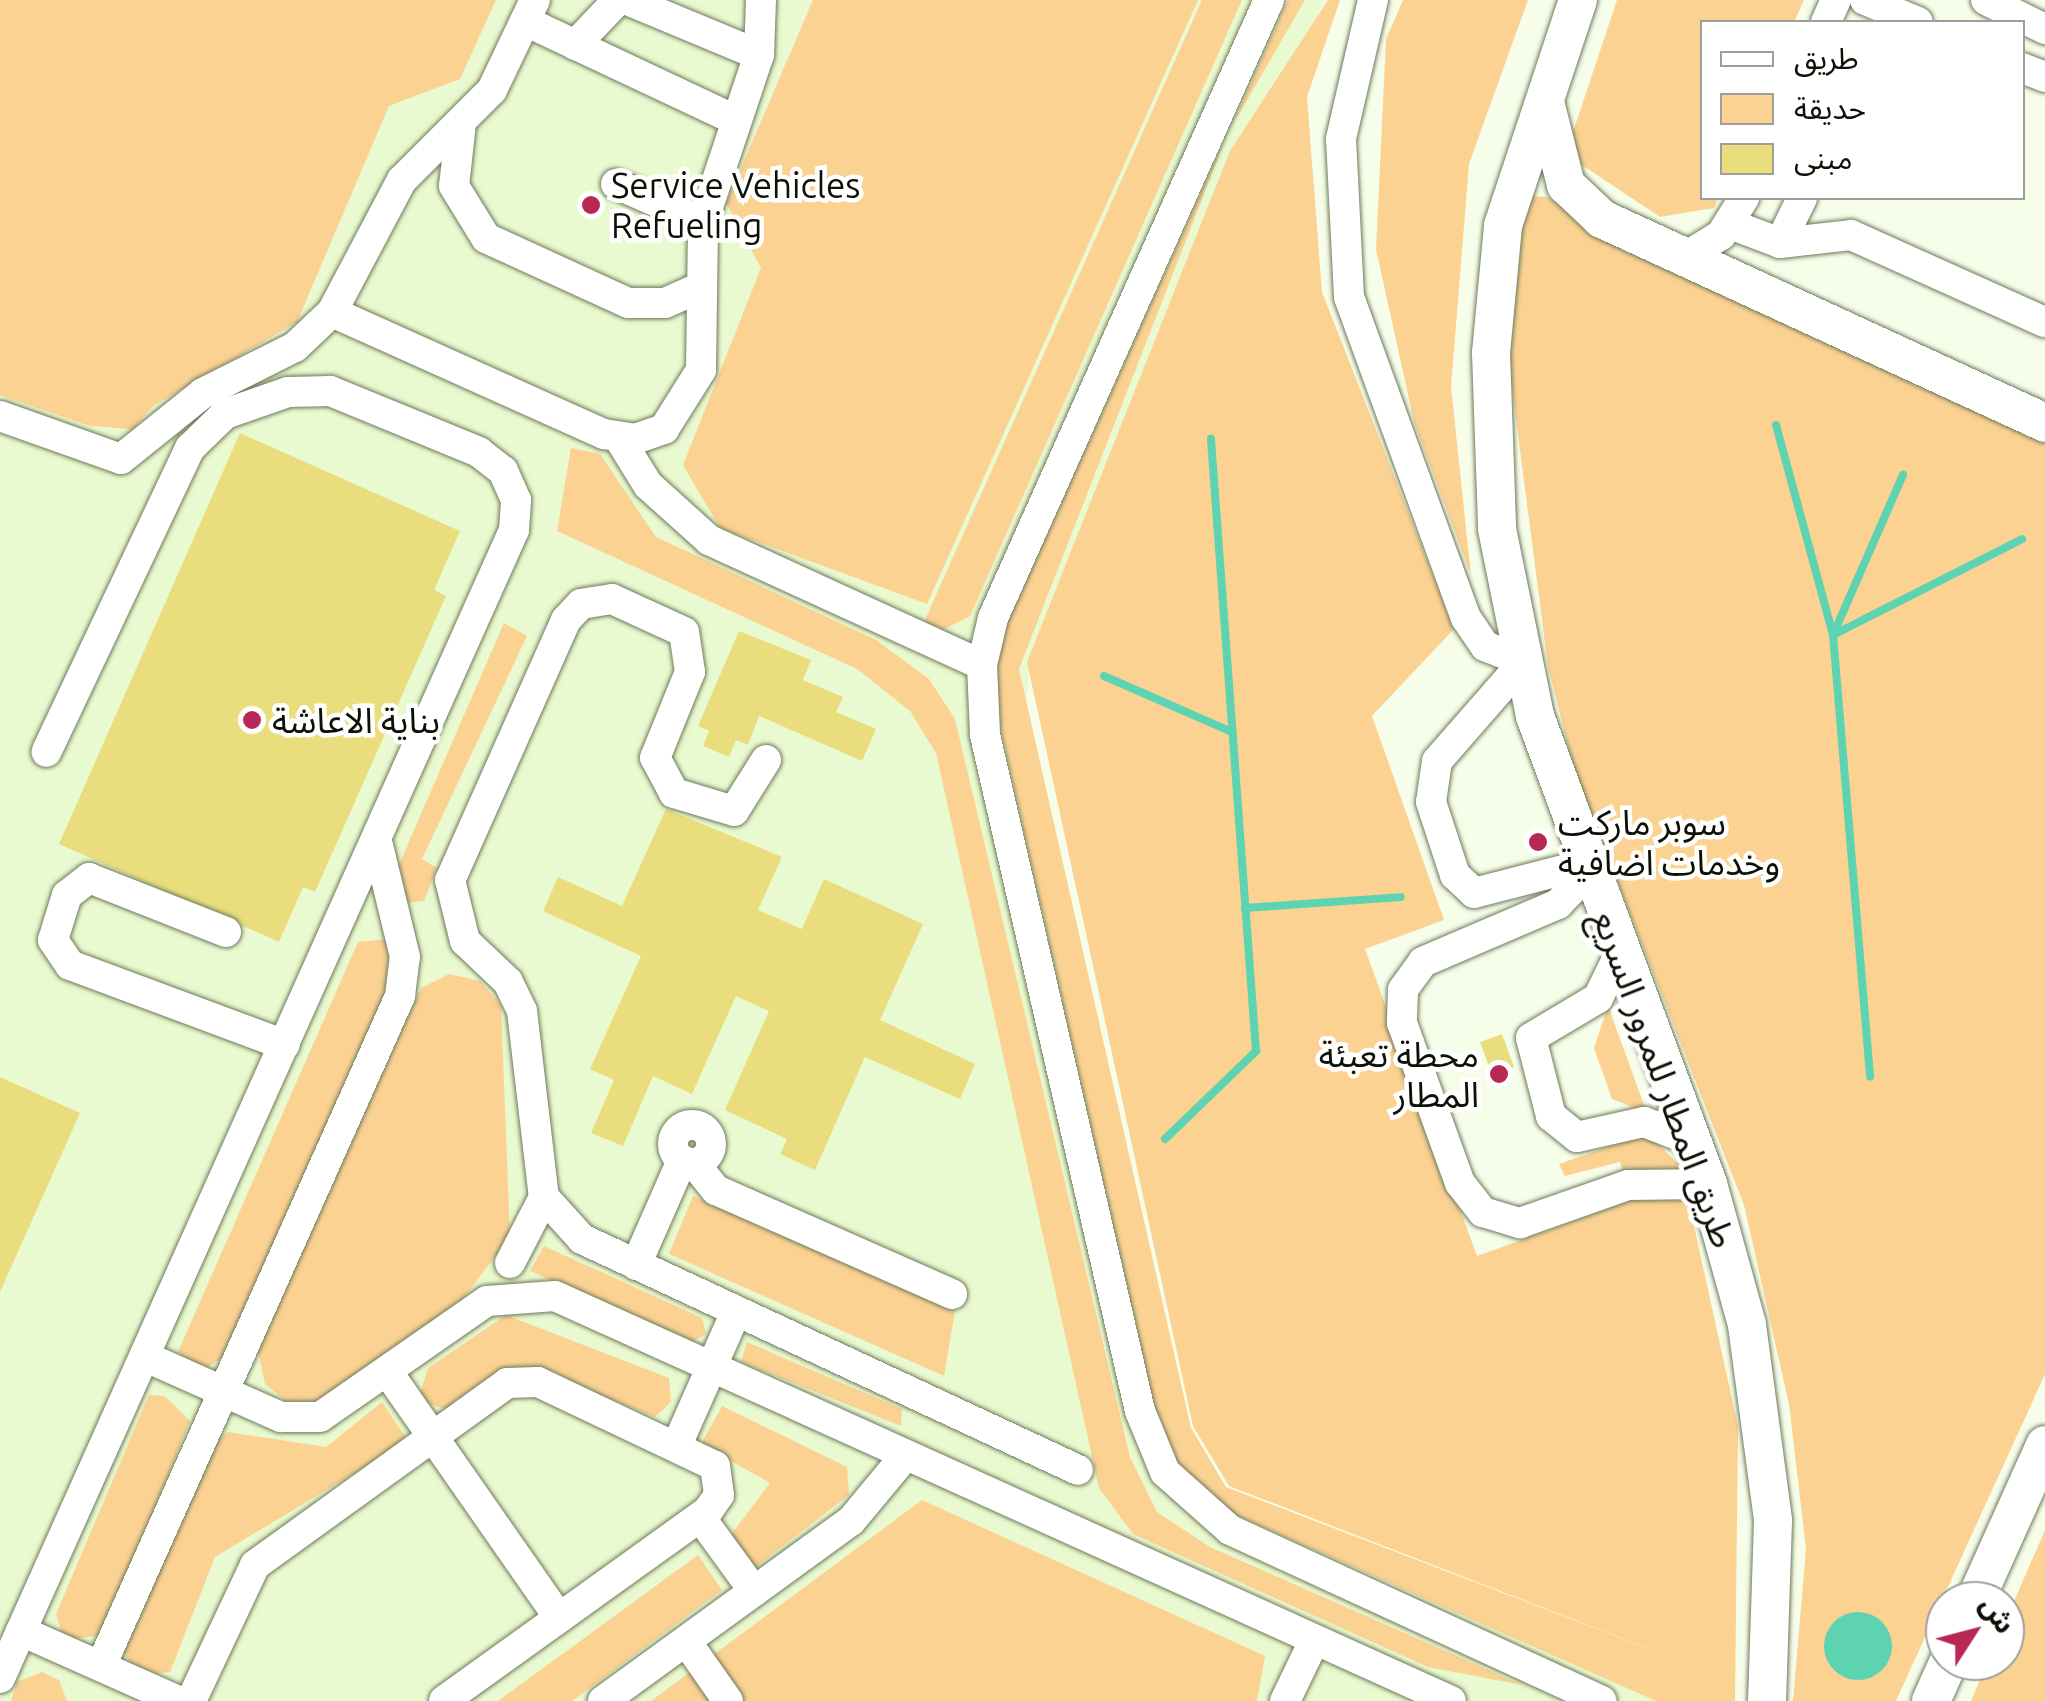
<!DOCTYPE html>
<meta charset="utf-8">
<style>
body{margin:0}
#map{position:relative;width:2045px;height:1701px;overflow:hidden;background:#f6fee9;font-family:Ubuntu,"Noto Sans Arabic",sans-serif}
div>[style]{position:absolute}
[style*='--x']{left:calc(var(--x)*1px);top:calc(var(--y)*1px);width:calc(var(--w)*1px);rotate:calc(var(--a)*1deg)}
.built>*{inset:0;background:#eafad0}
.green>*{inset:0;background:#fbd292}
.water>*{inset:0;background:#5dd3b1}
.round{border-radius:50%}
.stream>*{height:8px;margin:-4px;padding:0 4px;transform-origin:4px;border-radius:4px;background:#5dd3b1}
.building>*{inset:0;background:#eadd7d}
.roads{filter:drop-shadow(0 0 2px #6d795a) drop-shadow(0 0 2px #6d795a)}
.minor>*{height:30px;margin:-15px;padding:0 15px;transform-origin:15px;border-radius:15px;background:#fff}
.minor>.ring{margin:-15px;padding:0;box-sizing:content-box;background:none;border:30px solid #fff;border-radius:50%}
.major>*{height:38px;margin:-19px;padding:0 19px;transform-origin:19px;border-radius:19px;background:#fff}
.dots>*{width:28px;height:28px;translate:-50% -50%;box-sizing:border-box;border:5px solid #fff;border-radius:50%}
span{translate:-50% -50%;white-space:nowrap;text-align:center;line-height:1.15;-webkit-text-stroke:9px #fff;paint-order:stroke}
.poi-label{font-size:35px;color:#0c1005}
.left{translate:0 -50%;text-align:left}
.right{translate:-100% -50%;text-align:right}
.street-label{font-size:35px;color:#0c1005}
.legend{position:absolute;left:1700px;top:20px;width:325px;height:180px;box-sizing:border-box;background:#fff;border:2px solid #9e9f9b;margin:0;padding:12px 18px;list-style:none;font-size:30px;color:#0c1005}
.legend li{display:flex;align-items:center;gap:20px;height:50px}
.legend b{width:50px;border:2px solid #9e9f9b}
.north{position:absolute;left:1925px;top:1581px;width:100px;height:100px;box-sizing:border-box;background:#fff;border:2px solid #9e9f9b;border-radius:50%;rotate:54deg;font-size:28px;font-weight:700;line-height:40px;text-align:center;color:#0c1005}
.north::after{content:'';display:block;margin:auto;width:35px;height:45px;background:#b82854;clip-path:polygon(50% 0,100% 100%,50% 72%,0 100%)}
</style>
<div id="map">
<div class="built">
<i style="clip-path:polygon(0 0,1325px 0,1030px 666px,1026px 705px,1199px 1475px,1685px 1701px,0 1701px)"></i>
</div>
<div class="green">
<i style="clip-path:polygon(0 0,496px 0,460px 79px,389px 106px,297px 322px,153px 406px,133px 429px,90px 426px,0 395px)"></i>
<i style="clip-path:polygon(813px 0,1198px 0,927px 604px,720px 528px,683px 465px,761px 268px,726px 203px)"></i>
<i style="clip-path:polygon(1202px 0,1242px 0,970px 616px,943px 630px,924px 622px)"></i>
<i style="clip-path:polygon(1288px 0,1305px 0,1232px 126px)"></i>
<i style="clip-path:polygon(1328px 0,1340px 0,1307px 97px,1322px 292px,1454px 629px,1372px 716px,1444px 920px,1365px 949px,1477px 1256px,1632px 1200px,1620px 1162px,1565px 1176px,1559px 1164px,1647px 1133px,1681px 1167px,1738px 1426px,1735px 1701px,1656px 1701px,1227px 1511px,1182px 1476px,1162px 1438px,995px 703px,999px 642px,1225px 140px,1019px 669px,1191px 1428px,1226px 1487px,1694px 1666px,1229px 1486px,1193px 1426px,1027px 662px,1230px 151px)"></i>
<i style="clip-path:polygon(1403px 0,1528px 0,1469px 164px,1451px 387px,1471px 575px,1414px 422px,1376px 249px,1386px 39px)"></i>
<i style="clip-path:polygon(1617px 0,1804px 0,1794px 22px,1702px 22px,1702px 198px,1718px 198px,1714px 208px,1660px 217px,1576px 161px,1570px 141px)"></i>
<i style="clip-path:polygon(1521px 195px,1547px 197px,1602px 233px,2045px 438px,2045px 1374px,1896px 1701px,1793px 1701px,1806px 1549px,1789px 1404px,1744px 1205px,1574px 770px,1548px 666px,1507px 350px)"></i>
<i style="clip-path:polygon(571px 448px,600px 454px,656px 537px,876px 640px,929px 679px,955px 719px,1130px 1457px,1157px 1512px,1210px 1547px,1522px 1685px,1428px 1667px,1133px 1534px,1099px 1488px,936px 753px,910px 711px,857px 669px,557px 531px)"></i>
<i style="clip-path:polygon(504px 623px,527px 636px,422px 859px,437px 868px,424px 901px,400px 904px,391px 883px)"></i>
<i style="clip-path:polygon(386px 939px,400px 959px,225px 1357px,202px 1370px,178px 1352px,358px 942px)"></i>
<i style="clip-path:polygon(449px 974px,480px 981px,501px 1005px,510px 1237px,462px 1300px,322px 1401px,286px 1401px,265px 1384px,258px 1351px,421px 988px)"></i>
<i style="clip-path:polygon(1608px 1006px,1647px 1113px,1612px 1099px,1594px 1048px)"></i>
<i style="clip-path:polygon(693px 1196px,955px 1311px,944px 1376px,669px 1254px)"></i>
<i style="clip-path:polygon(544px 1246px,702px 1318px,706px 1334px,692px 1342px,530px 1271px)"></i>
<i style="clip-path:polygon(506px 1315px,669px 1378px,671px 1402px,655px 1417px,538px 1370px,448px 1410px,418px 1400px,428px 1368px)"></i>
<i style="clip-path:polygon(747px 1342px,902px 1409px,901px 1426px,741px 1362px)"></i>
<i style="clip-path:polygon(149px 1395px,165px 1396px,190px 1421px,103px 1635px,64px 1640px,56px 1614px)"></i>
<i style="clip-path:polygon(382px 1402px,408px 1441px,215px 1557px,170px 1672px,138px 1676px,122px 1649px,213px 1444px,228px 1432px,326px 1447px)"></i>
<i style="clip-path:polygon(722px 1406px,847px 1467px,849px 1495px,753px 1569px,730px 1536px,770px 1483px,701px 1444px)"></i>
<i style="clip-path:polygon(922px 1500px,1265px 1656px,1257px 1701px,651px 1701px)"></i>
<i style="clip-path:polygon(2045px 1530px,2045px 1701px,1971px 1701px,1988px 1661px,2005px 1661px,2005px 1622px)"></i>
<i style="clip-path:polygon(698px 1555px,722px 1590px,572px 1701px,498px 1701px)"></i>
<i style="clip-path:polygon(42px 1672px,59px 1680px,67px 1701px,11px 1701px,17px 1682px)"></i>
</div>
<div class="water">
<i class="round" style="left:1824px;top:1612px;width:68px;height:68px"></i>
</div>
<div class="stream">
<i style="--x:1776;--y:425;--w:218;--a:74.8"></i>
<i style="--x:1833;--y:635;--w:443;--a:85.2"></i>
<i style="--x:1833;--y:635;--w:212;--a:-26.9"></i>
<i style="--x:1833;--y:635;--w:175;--a:-66.4"></i>
<i style="--x:1104;--y:676;--w:140;--a:23.6"></i>
<i style="--x:1245;--y:908;--w:156;--a:-4"></i>
<i style="--x:1165;--y:1139;--w:127;--a:-44"></i>
<i style="--x:1256;--y:1051;--w:614;--a:-94.21"></i>
</div>
<div class="building">
<i style="clip-path:polygon(240px 433px,460px 531px,434px 590px,446px 596px,315px 892px,303px 887px,279px 942px,59px 844px)"></i>
<i style="clip-path:polygon(739px 631px,811px 660px,803px 680px,843px 697px,836px 712px,876px 729px,862px 761px,759px 716px,748px 745px,736px 740px,729px 757px,703px 746px,709px 731px,698px 726px)"></i>
<i style="clip-path:polygon(666px 809px,782px 857px,758px 910px,802px 929px,824px 879px,923px 924px,880px 1020px,975px 1064px,960px 1099px,865px 1057px,815px 1170px,780px 1154px,787px 1139px,725px 1110px,769px 1011px,736px 996px,692px 1094px,653px 1076px,623px 1146px,591px 1133px,614px 1080px,590px 1069px,641px 956px,543px 911px,558px 877px,622px 906px)"></i>
<i style="clip-path:polygon(1502px 1034px,1514px 1067px,1492px 1075px,1480px 1042px)"></i>
<i style="clip-path:polygon(0 1077px,80px 1113px,0 1292px)"></i>
</div>
<div class="roads">
<div class="minor">
<i style="--x:627;--y:0;--w:143;--a:22.6"></i>
<i style="--x:1269;--y:0;--w:677;--a:114.07"></i>
<i style="--x:993;--y:618;--w:48;--a:103.2"></i>
<i style="--x:982;--y:665;--w:70;--a:87.5"></i>
<i style="--x:985;--y:735;--w:694;--a:77.09"></i>
<i style="--x:1140;--y:1411;--w:66;--a:67.7"></i>
<i style="--x:1165;--y:1472;--w:87;--a:41.7"></i>
<i style="--x:1230;--y:1530;--w:409;--a:24.7"></i>
<i style="--x:1373;--y:0;--w:143;--a:103"></i>
<i style="--x:1341;--y:139;--w:158;--a:87.1"></i>
<i style="--x:1349;--y:297;--w:342;--a:70"></i>
<i style="--x:1466;--y:618;--w:34;--a:56"></i>
<i style="--x:1485;--y:646;--w:35;--a:22"></i>
<i style="--x:1865;--y:0;--w:57;--a:22.5"></i>
<i style="--x:1986;--y:0;--w:66;--a:26.2"></i>
<i style="--x:525;--y:21;--w:232;--a:25.2"></i>
<i style="--x:1826;--y:22;--w:24;--a:-66"></i>
<i style="--x:575;--y:45;--w:62;--a:-46.3"></i>
<i style="--x:2022;--y:68;--w:25;--a:21"></i>
<i style="--x:461;--y:123;--w:63;--a:96.3"></i>
<i style="--x:454;--y:186;--w:61;--a:58.4"></i>
<i style="--x:486;--y:238;--w:156;--a:24.6"></i>
<i style="--x:628;--y:303;--w:37;--a:0"></i>
<i style="--x:665;--y:303;--w:37;--a:-24"></i>
<i style="--x:616;--y:184;--w:95;--a:23.6"></i>
<i style="--x:1730;--y:224;--w:53;--a:20.8"></i>
<i style="--x:1780;--y:243;--w:71;--a:-6.4"></i>
<i style="--x:1851;--y:235;--w:213;--a:24.2"></i>
<i style="--x:1780;--y:243;--w:50;--a:-63.9"></i>
<i style="--x:1682;--y:259;--w:46;--a:-31.6"></i>
<i style="--x:1721;--y:235;--w:44;--a:-58.1"></i>
<i style="--x:332;--y:312;--w:298;--a:24.2"></i>
<i style="--x:604;--y:434;--w:31;--a:9"></i>
<i style="--x:635;--y:439;--w:31;--a:-19"></i>
<i style="--x:664;--y:429;--w:70;--a:-57.9"></i>
<i style="--x:701;--y:370;--w:148;--a:-89.2"></i>
<i style="--x:703;--y:222;--w:176;--a:-71.5"></i>
<i style="--x:759;--y:55;--w:55;--a:-87.9"></i>
<i style="--x:0;--y:416;--w:128;--a:19.6"></i>
<i style="--x:121;--y:459;--w:105;--a:-38.8"></i>
<i style="--x:203;--y:393;--w:103;--a:-26.6"></i>
<i style="--x:295;--y:347;--w:51;--a:-43.4"></i>
<i style="--x:332;--y:312;--w:149;--a:-62.1"></i>
<i style="--x:402;--y:180;--w:127;--a:-45"></i>
<i style="--x:492;--y:90;--w:100;--a:-64.5"></i>
<i style="--x:619;--y:438;--w:55;--a:58.3"></i>
<i style="--x:648;--y:485;--w:82;--a:42"></i>
<i style="--x:709;--y:540;--w:300;--a:24.6"></i>
<i style="--x:1520;--y:666;--w:126;--a:131.1"></i>
<i style="--x:1437;--y:761;--w:41;--a:98.3"></i>
<i style="--x:1431;--y:802;--w:77;--a:71.8"></i>
<i style="--x:1455;--y:875;--w:26;--a:43"></i>
<i style="--x:1474;--y:893;--w:116;--a:-14.5"></i>
<i style="--x:766;--y:760;--w:60;--a:122.1"></i>
<i style="--x:734;--y:811;--w:63;--a:-163.3"></i>
<i style="--x:674;--y:793;--w:40;--a:-118"></i>
<i style="--x:655;--y:758;--w:93;--a:-67.9"></i>
<i style="--x:690;--y:672;--w:40;--a:-98.5"></i>
<i style="--x:684;--y:632;--w:79;--a:-155.4"></i>
<i style="--x:612;--y:599;--w:31;--a:171"></i>
<i style="--x:581;--y:604;--w:22;--a:133"></i>
<i style="--x:566;--y:620;--w:285;--a:114"></i>
<i style="--x:450;--y:880;--w:63;--a:76.2"></i>
<i style="--x:465;--y:941;--w:59;--a:43.6"></i>
<i style="--x:508;--y:982;--w:32;--a:64"></i>
<i style="--x:522;--y:1011;--w:187;--a:83.3"></i>
<i style="--x:544;--y:1197;--w:57;--a:47.9"></i>
<i style="--x:582;--y:1239;--w:547;--a:24.97"></i>
<i style="--x:1589;--y:872;--w:45;--a:134.1"></i>
<i style="--x:1558;--y:904;--w:147;--a:156.8"></i>
<i style="--x:1423;--y:962;--w:34;--a:126"></i>
<i style="--x:1403;--y:990;--w:33;--a:92"></i>
<i style="--x:1402;--y:1023;--w:170;--a:70.1"></i>
<i style="--x:1460;--y:1183;--w:37;--a:52"></i>
<i style="--x:1483;--y:1212;--w:39;--a:17"></i>
<i style="--x:1520;--y:1223;--w:114;--a:-19.4"></i>
<i style="--x:1628;--y:1185;--w:80;--a:-0.7"></i>
<i style="--x:226;--y:932;--w:147;--a:-158.5"></i>
<i style="--x:89;--y:878;--w:28;--a:142"></i>
<i style="--x:67;--y:895;--w:47;--a:107.3"></i>
<i style="--x:53;--y:940;--w:30;--a:56"></i>
<i style="--x:70;--y:965;--w:229;--a:20.4"></i>
<i style="--x:1619;--y:955;--w:48;--a:116"></i>
<i style="--x:1598;--y:998;--w:78;--a:149.2"></i>
<i style="--x:1531;--y:1038;--w:81;--a:75.6"></i>
<i style="--x:1551;--y:1116;--w:33;--a:39"></i>
<i style="--x:1577;--y:1137;--w:69;--a:-12.6"></i>
<i style="--x:1644;--y:1122;--w:53;--a:21.2"></i>
<i class="ring" style="left:673px;top:1125px;width:8px;height:8px"></i>
<i style="--x:694;--y:1163;--w:35;--a:51"></i>
<i style="--x:716;--y:1190;--w:258;--a:23.8"></i>
<i style="--x:510;--y:1263;--w:74;--a:-62.7"></i>
<i style="--x:636;--y:1265;--w:115;--a:-66.3"></i>
<i style="--x:146;--y:1357;--w:148;--a:24"></i>
<i style="--x:281;--y:1417;--w:39;--a:0"></i>
<i style="--x:320;--y:1417;--w:203;--a:-34.8"></i>
<i style="--x:487;--y:1301;--w:68;--a:-4.2"></i>
<i style="--x:555;--y:1296;--w:983;--a:24.32"></i>
<i style="--x:389;--y:1374;--w:297;--a:55.1"></i>
<i style="--x:677;--y:1445;--w:145;--a:-66.1"></i>
<i style="--x:700;--y:1517;--w:92;--a:53.9"></i>
<i style="--x:21;--y:1631;--w:172;--a:24"></i>
<i style="--x:686;--y:1641;--w:73;--a:55"></i>
<i style="--x:101;--y:1666;--w:734;--a:-65.95"></i>
<i style="--x:400;--y:996;--w:39;--a:-83"></i>
<i style="--x:405;--y:957;--w:115;--a:-103.6"></i>
<i style="--x:0;--y:1678;--w:1258;--a:-65.88"></i>
<i style="--x:514;--y:530;--w:30;--a:-86"></i>
<i style="--x:516;--y:500;--w:32;--a:-114"></i>
<i style="--x:503;--y:471;--w:31;--a:-142"></i>
<i style="--x:479;--y:452;--w:161;--a:-157.7"></i>
<i style="--x:330;--y:391;--w:42;--a:178.6"></i>
<i style="--x:288;--y:392;--w:67;--a:160.8"></i>
<i style="--x:225;--y:414;--w:49;--a:135.8"></i>
<i style="--x:190;--y:448;--w:336;--a:115.3"></i>
<i style="--x:191;--y:1701;--w:150;--a:-64.8"></i>
<i style="--x:255;--y:1565;--w:311;--a:-35.8"></i>
<i style="--x:507;--y:1383;--w:31;--a:-2"></i>
<i style="--x:538;--y:1382;--w:196;--a:25.4"></i>
<i style="--x:715;--y:1466;--w:29;--a:82"></i>
<i style="--x:719;--y:1495;--w:19;--a:125"></i>
<i style="--x:708;--y:1511;--w:325;--a:144.3"></i>
<i style="--x:603;--y:1701;--w:306;--a:-36"></i>
<i style="--x:851;--y:1521;--w:85;--a:-50.3"></i>
<i style="--x:1285;--y:1701;--w:67;--a:-64.2"></i>
</div>
<div class="major">
<i style="--x:1578;--y:0;--w:238;--a:108.4"></i>
<i style="--x:1503;--y:226;--w:128;--a:95.4"></i>
<i style="--x:1491;--y:353;--w:176;--a:88"></i>
<i style="--x:1497;--y:529;--w:191;--a:78.5"></i>
<i style="--x:1535;--y:716;--w:499;--a:69.7"></i>
<i style="--x:1708;--y:1184;--w:146;--a:74.5"></i>
<i style="--x:1747;--y:1325;--w:198;--a:82.4"></i>
<i style="--x:1773;--y:1521;--w:180;--a:91.9"></i>
<i style="--x:1545;--y:102;--w:86;--a:75.8"></i>
<i style="--x:1566;--y:185;--w:50;--a:43.4"></i>
<i style="--x:1602;--y:219;--w:488;--a:24.7"></i>
<i style="--x:1975;--y:1601;--w:171;--a:-65.8"></i>
<i style="--x:1931;--y:1701;--w:44;--a:-65.8"></i>
</div>
</div>
<div class="dots">
<i style="left:591px;top:205px;background:#b82854"></i>
<i style="left:252px;top:720px;background:#b82854"></i>
<i style="left:1538px;top:842px;background:#b82854"></i>
<i style="left:1499px;top:1074px;background:#b82854"></i>
</div>
<div class="poi-label">
<span class="left" style="left:611px;top:205px">Service Vehicles<br>Refueling</span>
<span class="left" style="left:272px;top:720px">بناية الاعاشة</span>
<span class="left" style="left:1558px;top:842px">سوبر ماركت<br>وخدمات اضافية</span>
<span class="right" style="left:1479px;top:1074px">محطة تعبئة<br>المطار</span>
</div>
<div class="street-label">
<span style="left:1665px;top:1079px;rotate:70deg">طريق المطار للمرور السريع</span>
</div>
<ul class="legend">
<li><b style="height:12px;background:#fff"></b>طريق</li>
<li><b style="height:28px;background:#fbd292"></b>حديقة</li>
<li><b style="height:28px;background:#eadd7d"></b>مبنى</li>
</ul>
<div class="north">ش</div>
</div>
